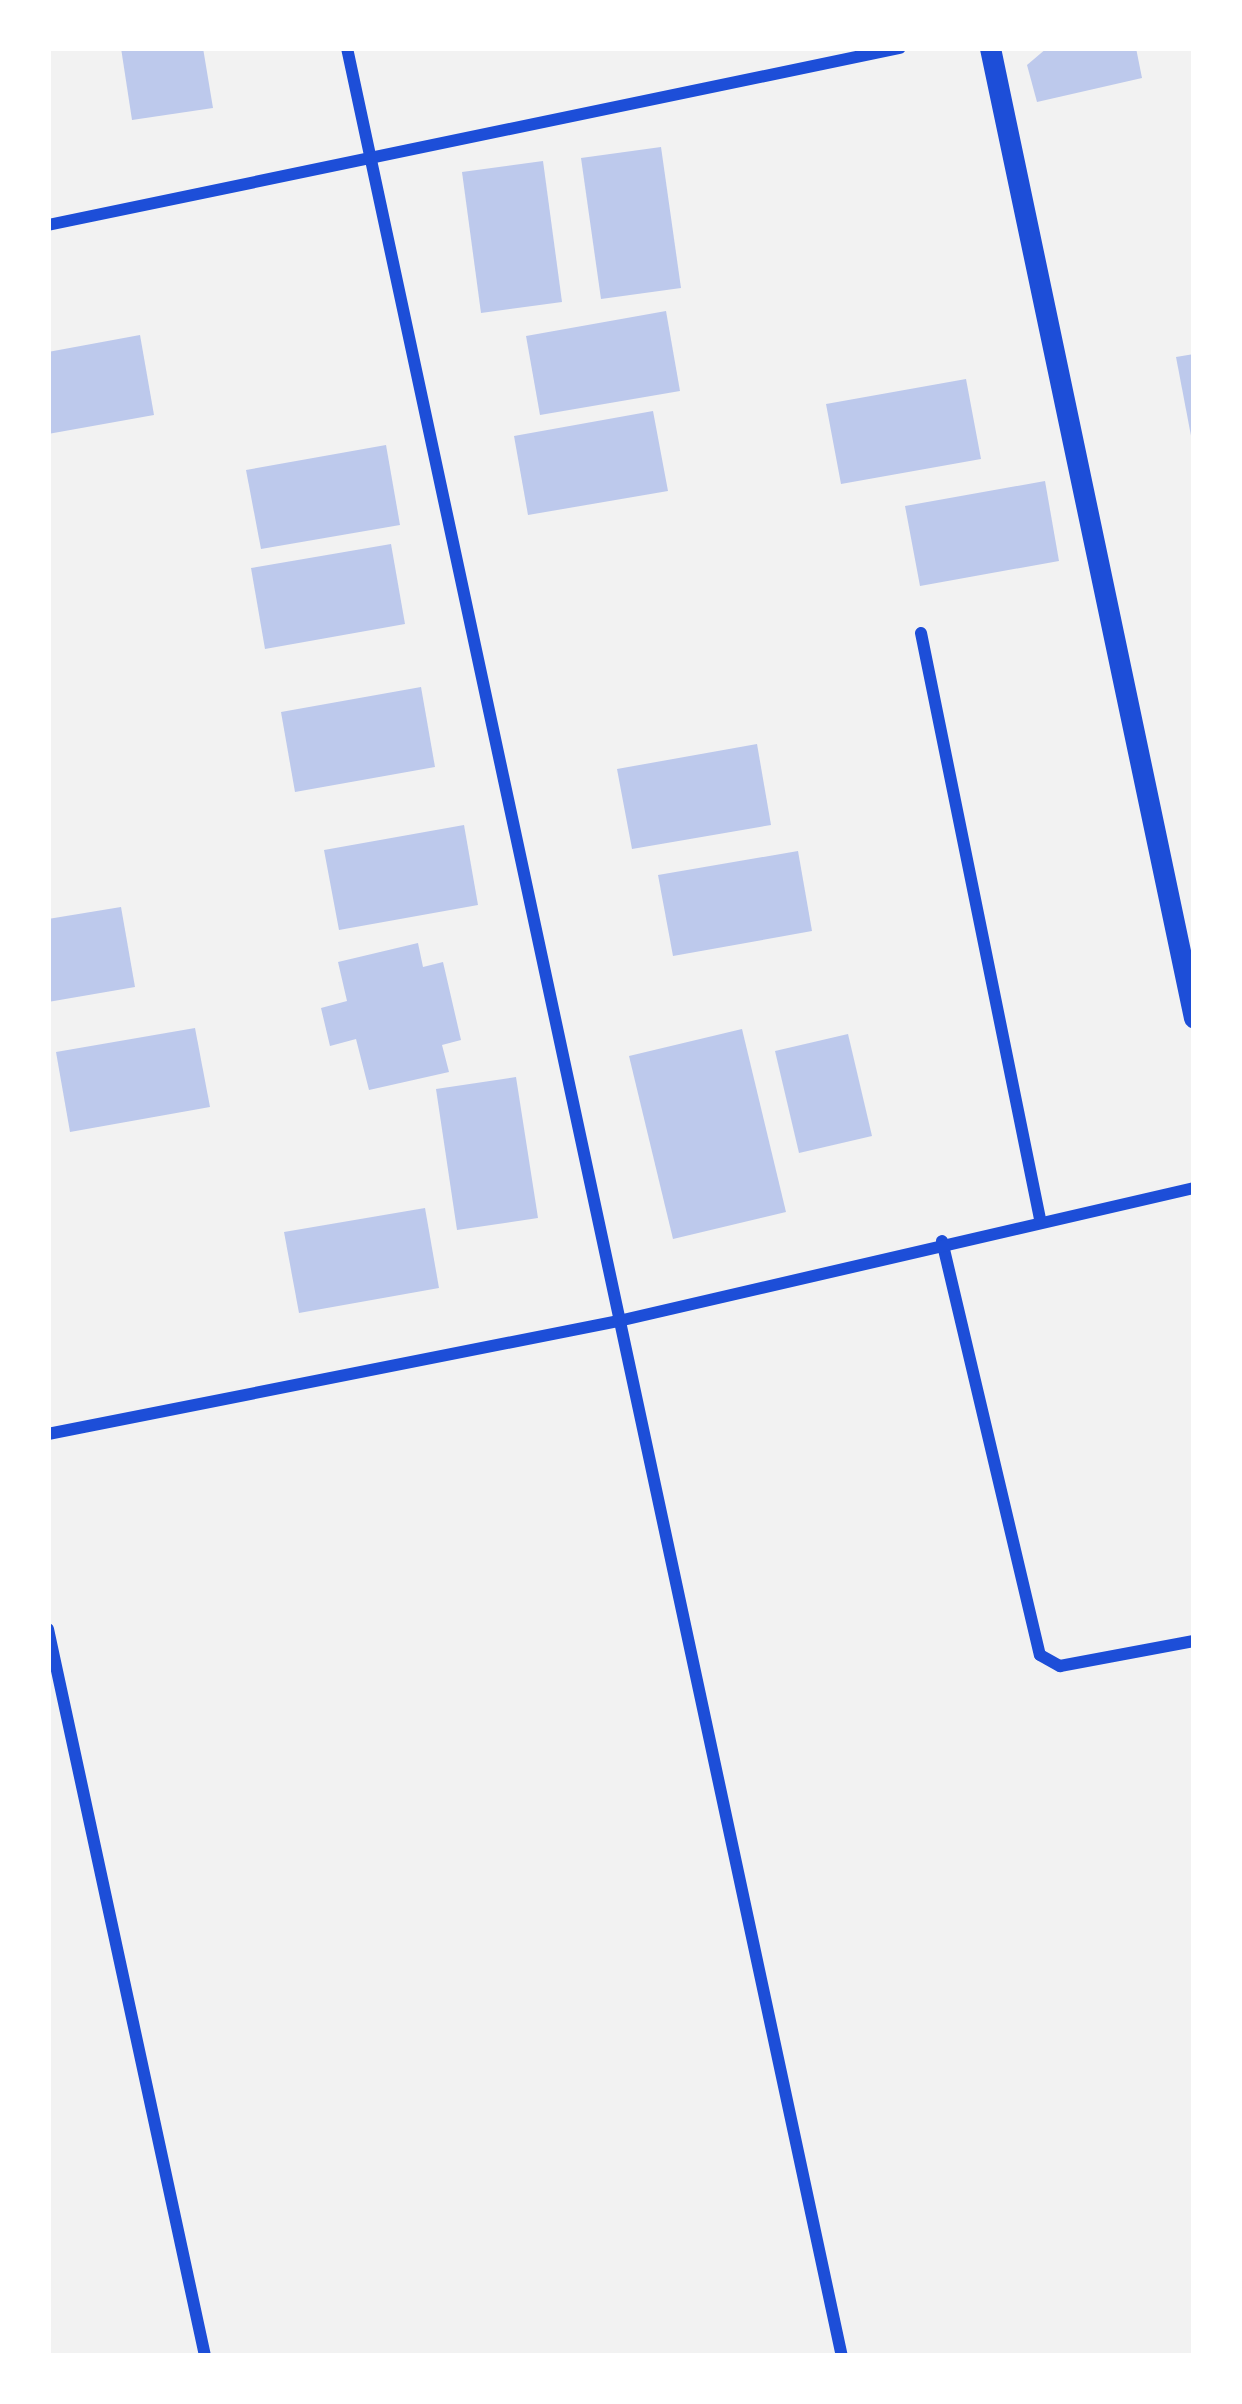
<!DOCTYPE html>
<style>
body{margin:0}
#map{position:relative;width:1242px;height:2404px;overflow:hidden;background:#f2f2f2;font-family:Mulish,sans-serif}
div>[style]{position:absolute}
[style*='--x']{left:calc(var(--x)*1px);top:calc(var(--y)*1px);width:calc(var(--w)*1px);rotate:calc(var(--a)*1deg)}
.building>*{inset:0;background:#bdc9ec}
.minor>*{height:12px;margin:-6px;padding:0 6px;transform-origin:6px;border-radius:6px;background:#1d4ed8}
.tertiary>*{height:21px;margin:-10.5px;padding:0 10.5px;transform-origin:10.5px;border-radius:10.5px;background:#1d4ed8}
span{translate:-50% -50%;white-space:nowrap;text-align:center;line-height:1.15;-webkit-text-stroke:12px #fff;paint-order:stroke}
.frame{position:absolute;inset:0;border:51px solid #fff;pointer-events:none}
</style>
<div id="map">
<div class="building">
<i style="clip-path:polygon(121px 48px,203px 48px,213px 108px,132px 120px)"></i>
<i style="clip-path:polygon(1047px 48px,1136px 48px,1142px 78px,1037px 102px,1027px 65px)"></i>
<i style="clip-path:polygon(661px 147px,681px 288px,601px 299px,581px 158px)"></i>
<i style="clip-path:polygon(543px 161px,562px 302px,481px 313px,462px 172px)"></i>
<i style="clip-path:polygon(666px 311px,680px 391px,540px 415px,526px 336px)"></i>
<i style="clip-path:polygon(140px 335px,154px 415px,48px 434px,48px 352px)"></i>
<i style="clip-path:polygon(1194px 354px,1194px 441px,1192px 441px,1176px 357px)"></i>
<i style="clip-path:polygon(966px 379px,981px 459px,841px 484px,826px 404px)"></i>
<i style="clip-path:polygon(653px 411px,668px 491px,528px 515px,514px 436px)"></i>
<i style="clip-path:polygon(386px 445px,400px 525px,261px 549px,246px 470px)"></i>
<i style="clip-path:polygon(1045px 481px,1059px 561px,920px 586px,905px 506px)"></i>
<i style="clip-path:polygon(391px 544px,405px 624px,265px 649px,251px 568px)"></i>
<i style="clip-path:polygon(421px 687px,435px 767px,295px 792px,281px 712px)"></i>
<i style="clip-path:polygon(757px 744px,771px 825px,632px 849px,617px 769px)"></i>
<i style="clip-path:polygon(464px 825px,478px 905px,339px 930px,324px 850px)"></i>
<i style="clip-path:polygon(798px 851px,812px 931px,673px 956px,658px 875px)"></i>
<i style="clip-path:polygon(121px 907px,135px 987px,48px 1002px,48px 919px)"></i>
<i style="clip-path:polygon(418px 943px,423px 967px,443px 962px,461px 1040px,442px 1045px,449px 1072px,369px 1090px,356px 1039px,330px 1046px,321px 1008px,347px 1001px,338px 962px)"></i>
<i style="clip-path:polygon(195px 1028px,210px 1107px,70px 1132px,56px 1052px)"></i>
<i style="clip-path:polygon(742px 1029px,786px 1212px,673px 1239px,629px 1056px)"></i>
<i style="clip-path:polygon(848px 1034px,872px 1136px,799px 1153px,775px 1051px)"></i>
<i style="clip-path:polygon(516px 1077px,538px 1218px,457px 1230px,436px 1089px)"></i>
<i style="clip-path:polygon(425px 1208px,439px 1288px,299px 1313px,284px 1232px)"></i>
</div>
<div class="minor">
<i style="--x:347;--y:48;--w:2360;--a:77.9"></i>
<i style="--x:48;--y:225;--w:870;--a:-11.74"></i>
<i style="--x:921;--y:633;--w:598;--a:78.52"></i>
<i style="--x:942;--y:1241;--w:425;--a:76.7"></i>
<i style="--x:1040;--y:1655;--w:23;--a:29"></i>
<i style="--x:1060;--y:1666;--w:136;--a:-10.6"></i>
<i style="--x:48;--y:1434;--w:586;--a:-11.21"></i>
<i style="--x:623;--y:1320;--w:586;--a:-13.02"></i>
<i style="--x:48;--y:1629;--w:744;--a:77.81"></i>
</div>
<div class="tertiary">
<i style="--x:990;--y:48;--w:991;--a:78.12"></i>
</div>
<div class="frame"></div>
</div>
